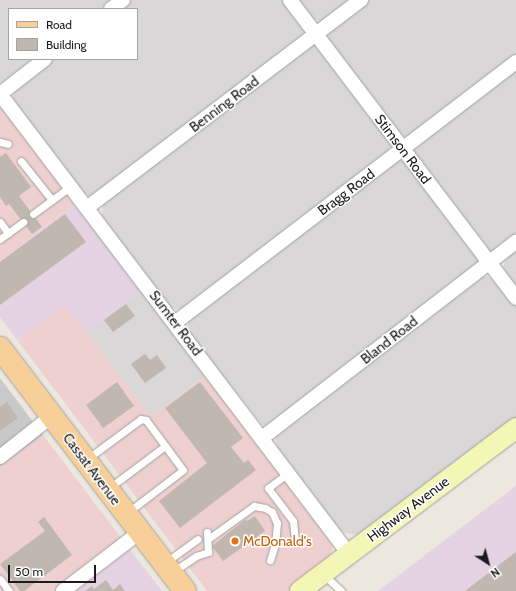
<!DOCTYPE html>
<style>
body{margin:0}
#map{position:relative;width:516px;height:591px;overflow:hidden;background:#ece8e0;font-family:Cabin,sans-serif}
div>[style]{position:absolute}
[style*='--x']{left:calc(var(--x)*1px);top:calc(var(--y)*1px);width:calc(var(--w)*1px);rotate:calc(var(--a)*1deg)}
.residential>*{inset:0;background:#d9d7d8}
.commercial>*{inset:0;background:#edd0cf}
.industrial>*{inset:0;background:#e5d2e2}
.religious>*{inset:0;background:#c9c9c9}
.building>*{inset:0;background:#c0b7b0}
.roads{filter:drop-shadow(0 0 1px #a2a2a2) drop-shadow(0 0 1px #a2a2a2)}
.lane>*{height:7px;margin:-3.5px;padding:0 3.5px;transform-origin:3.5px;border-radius:3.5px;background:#fff}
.street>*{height:14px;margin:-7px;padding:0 7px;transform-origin:7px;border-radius:7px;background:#fff}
.secondary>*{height:20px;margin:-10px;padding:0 10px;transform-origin:10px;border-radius:10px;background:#f3f6b4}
.primary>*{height:22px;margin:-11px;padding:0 11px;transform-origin:11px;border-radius:11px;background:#f8cf99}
.dots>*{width:11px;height:11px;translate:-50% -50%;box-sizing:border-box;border:2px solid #fff;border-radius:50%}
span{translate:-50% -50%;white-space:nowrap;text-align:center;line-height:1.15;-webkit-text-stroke:3px #fff;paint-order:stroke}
.street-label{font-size:14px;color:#1b1b1b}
.food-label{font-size:14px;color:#c56008}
.left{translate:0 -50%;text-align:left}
.legend{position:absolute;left:8px;top:8px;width:130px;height:52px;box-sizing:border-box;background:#fff;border:1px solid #a4a4a4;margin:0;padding:5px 7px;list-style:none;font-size:12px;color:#1b1b1b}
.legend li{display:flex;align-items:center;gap:8px;height:20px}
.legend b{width:20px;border:1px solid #a4a4a4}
.north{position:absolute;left:468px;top:543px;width:40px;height:40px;-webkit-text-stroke:3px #fff;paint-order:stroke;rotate:144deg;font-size:11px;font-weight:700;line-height:16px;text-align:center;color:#1b1b1b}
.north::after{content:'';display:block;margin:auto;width:14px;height:18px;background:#1b1b1b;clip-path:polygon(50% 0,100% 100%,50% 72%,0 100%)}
.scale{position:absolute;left:8px;top:565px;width:88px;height:18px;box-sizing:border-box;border:2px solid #1b1b1b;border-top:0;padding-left:5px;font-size:12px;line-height:14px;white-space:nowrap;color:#1b1b1b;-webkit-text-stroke:3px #fff;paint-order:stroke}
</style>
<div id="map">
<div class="residential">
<i style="clip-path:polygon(0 0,115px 0,103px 9px,9px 9px,9px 59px,38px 59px,4px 84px,0 82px)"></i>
<i style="clip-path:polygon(131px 0,285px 0,304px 28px,303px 34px,300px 39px,94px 196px,88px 195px,83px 193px,14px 102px,13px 96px,18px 87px,54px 59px,137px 59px,137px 9px,120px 9px)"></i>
<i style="clip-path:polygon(299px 0,352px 0,321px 22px,313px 19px)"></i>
<i style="clip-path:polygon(368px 0,516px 0,516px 56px,412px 135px,406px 137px,400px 134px,328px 41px,330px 29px)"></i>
<i style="clip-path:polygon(312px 45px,318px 46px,391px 141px,388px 152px,180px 310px,170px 307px,102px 218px,103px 202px)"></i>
<i style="clip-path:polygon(516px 69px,516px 237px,494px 251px,490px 251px,414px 153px,415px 149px)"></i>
<i style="clip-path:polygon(399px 160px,404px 161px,479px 259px,478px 264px,269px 425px,262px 425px,189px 334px,188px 322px,190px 317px)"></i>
<i style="clip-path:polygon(516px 250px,516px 289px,503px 268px,507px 256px)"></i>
<i style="clip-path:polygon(484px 276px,495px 279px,516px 306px,516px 420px,360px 535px,345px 533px,339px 529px,276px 447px,276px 436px)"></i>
<i style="clip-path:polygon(143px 289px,207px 374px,151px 416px,86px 332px)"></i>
</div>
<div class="commercial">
<i style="clip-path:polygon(0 106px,76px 203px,0 261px)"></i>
<i style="clip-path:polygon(65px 305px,151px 416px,207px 374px,331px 540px,333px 547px,330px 557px,289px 591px,207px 591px,18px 341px)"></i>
<i style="clip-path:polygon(43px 435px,128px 547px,69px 591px,0 591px,0 467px)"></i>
</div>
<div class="industrial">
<i style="clip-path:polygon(76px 203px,143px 289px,86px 332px,65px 305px,18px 341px,0 317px,0 261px)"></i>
<i style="clip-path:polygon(516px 486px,516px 591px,378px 591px)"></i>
<i style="clip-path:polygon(128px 547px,162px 591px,69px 591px)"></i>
</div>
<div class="religious">
<i style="clip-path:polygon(0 378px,43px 435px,0 467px)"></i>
</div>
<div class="building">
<i style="clip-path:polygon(6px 153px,31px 187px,19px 196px,42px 227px,32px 234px,9px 204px,6px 206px,0 197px,0 157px)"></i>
<i style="clip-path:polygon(65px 214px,86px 242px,0 305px,0 262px)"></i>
<i style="clip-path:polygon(126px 304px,135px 316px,113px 332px,104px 320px)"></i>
<i style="clip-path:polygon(145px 354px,150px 360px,157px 355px,166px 368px,145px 383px,131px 364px)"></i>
<i style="clip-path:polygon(117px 382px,134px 406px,103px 428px,86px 405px)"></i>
<i style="clip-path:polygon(200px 382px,243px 438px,231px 447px,244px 463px,248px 460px,256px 470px,180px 528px,159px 501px,207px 463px,165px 408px)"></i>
<i style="clip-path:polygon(7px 402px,18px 418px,0 431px,0 407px)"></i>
<i style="clip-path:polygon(255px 516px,265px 531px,223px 561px,212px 546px,246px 519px,247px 521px)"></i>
<i style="clip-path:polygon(44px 517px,72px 555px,24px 591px,20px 591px,0 564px,45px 531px,38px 522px)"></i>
<i style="clip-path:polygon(516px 552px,516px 591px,465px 591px)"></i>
<i style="clip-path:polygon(106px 580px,113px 590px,120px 584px,125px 591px,85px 591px,92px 586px,94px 589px)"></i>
</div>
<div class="roads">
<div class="lane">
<i style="--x:0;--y:142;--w:8;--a:14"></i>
<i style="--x:21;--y:161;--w:50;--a:51.5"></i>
<i style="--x:33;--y:214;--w:47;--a:-36.4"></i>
<i style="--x:0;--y:222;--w:14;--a:54"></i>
<i style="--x:8;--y:233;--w:10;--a:143"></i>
<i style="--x:8;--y:233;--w:19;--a:-36"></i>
<i style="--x:87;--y:459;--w:67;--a:-36.5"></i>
<i style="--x:141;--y:419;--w:5;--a:11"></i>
<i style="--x:146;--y:420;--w:62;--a:53.5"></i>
<i style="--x:183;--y:470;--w:69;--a:142.6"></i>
<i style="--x:288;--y:473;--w:25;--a:143"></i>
<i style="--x:268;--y:488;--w:41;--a:52.9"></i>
<i style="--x:293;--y:521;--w:20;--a:84"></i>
<i style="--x:109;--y:488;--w:70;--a:-36.9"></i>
<i style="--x:208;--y:539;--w:57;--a:-35.7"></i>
<i style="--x:254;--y:506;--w:11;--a:10"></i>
<i style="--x:265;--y:508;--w:8;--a:30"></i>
<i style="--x:272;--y:512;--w:12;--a:66"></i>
<i style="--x:277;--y:523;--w:21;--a:95"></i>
<i style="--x:275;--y:544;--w:17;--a:107"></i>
<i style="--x:166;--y:562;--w:39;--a:-36"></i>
<i style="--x:174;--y:571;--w:27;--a:-34"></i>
<i style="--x:196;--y:556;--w:13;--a:-18"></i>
<i style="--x:208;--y:552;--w:20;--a:-93"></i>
<i style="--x:323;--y:574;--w:25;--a:43"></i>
<i style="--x:0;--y:579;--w:15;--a:53"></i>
</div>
<div class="street">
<i style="--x:290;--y:0;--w:374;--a:52.8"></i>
<i style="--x:111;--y:9;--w:15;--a:-37"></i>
<i style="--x:0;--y:94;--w:577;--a:52.81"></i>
<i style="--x:0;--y:94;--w:57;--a:-37.9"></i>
<i style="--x:88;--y:207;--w:343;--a:-37.2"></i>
<i style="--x:176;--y:322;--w:428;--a:-37.4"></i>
<i style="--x:262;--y:438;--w:321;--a:-37.7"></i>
<i style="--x:0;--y:457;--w:66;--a:-38.3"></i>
<i style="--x:63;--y:591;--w:97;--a:-37.5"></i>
</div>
<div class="secondary">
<i style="--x:300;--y:591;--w:271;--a:-37"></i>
</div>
<div class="primary">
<i style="--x:0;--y:348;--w:305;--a:52.7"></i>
</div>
</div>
<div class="dots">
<i style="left:235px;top:541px;background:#e8710a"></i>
</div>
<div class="street-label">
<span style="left:224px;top:104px;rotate:-37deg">Benning Road</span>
<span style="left:403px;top:149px;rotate:53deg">Stimson Road</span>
<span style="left:346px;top:192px;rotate:-37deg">Bragg Road</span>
<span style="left:176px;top:323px;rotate:53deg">Sumter Road</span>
<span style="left:389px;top:340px;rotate:-38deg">Bland Road</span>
<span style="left:92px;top:469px;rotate:53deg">Cassat Avenue</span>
<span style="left:408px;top:509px;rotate:-37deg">Highway Avenue</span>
</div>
<div class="food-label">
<span class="left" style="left:243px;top:541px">McDonald's</span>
</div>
<ul class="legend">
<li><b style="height:5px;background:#f8cf99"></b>Road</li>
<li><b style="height:11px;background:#c0b7b0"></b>Building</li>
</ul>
<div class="north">N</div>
<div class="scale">50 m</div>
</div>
